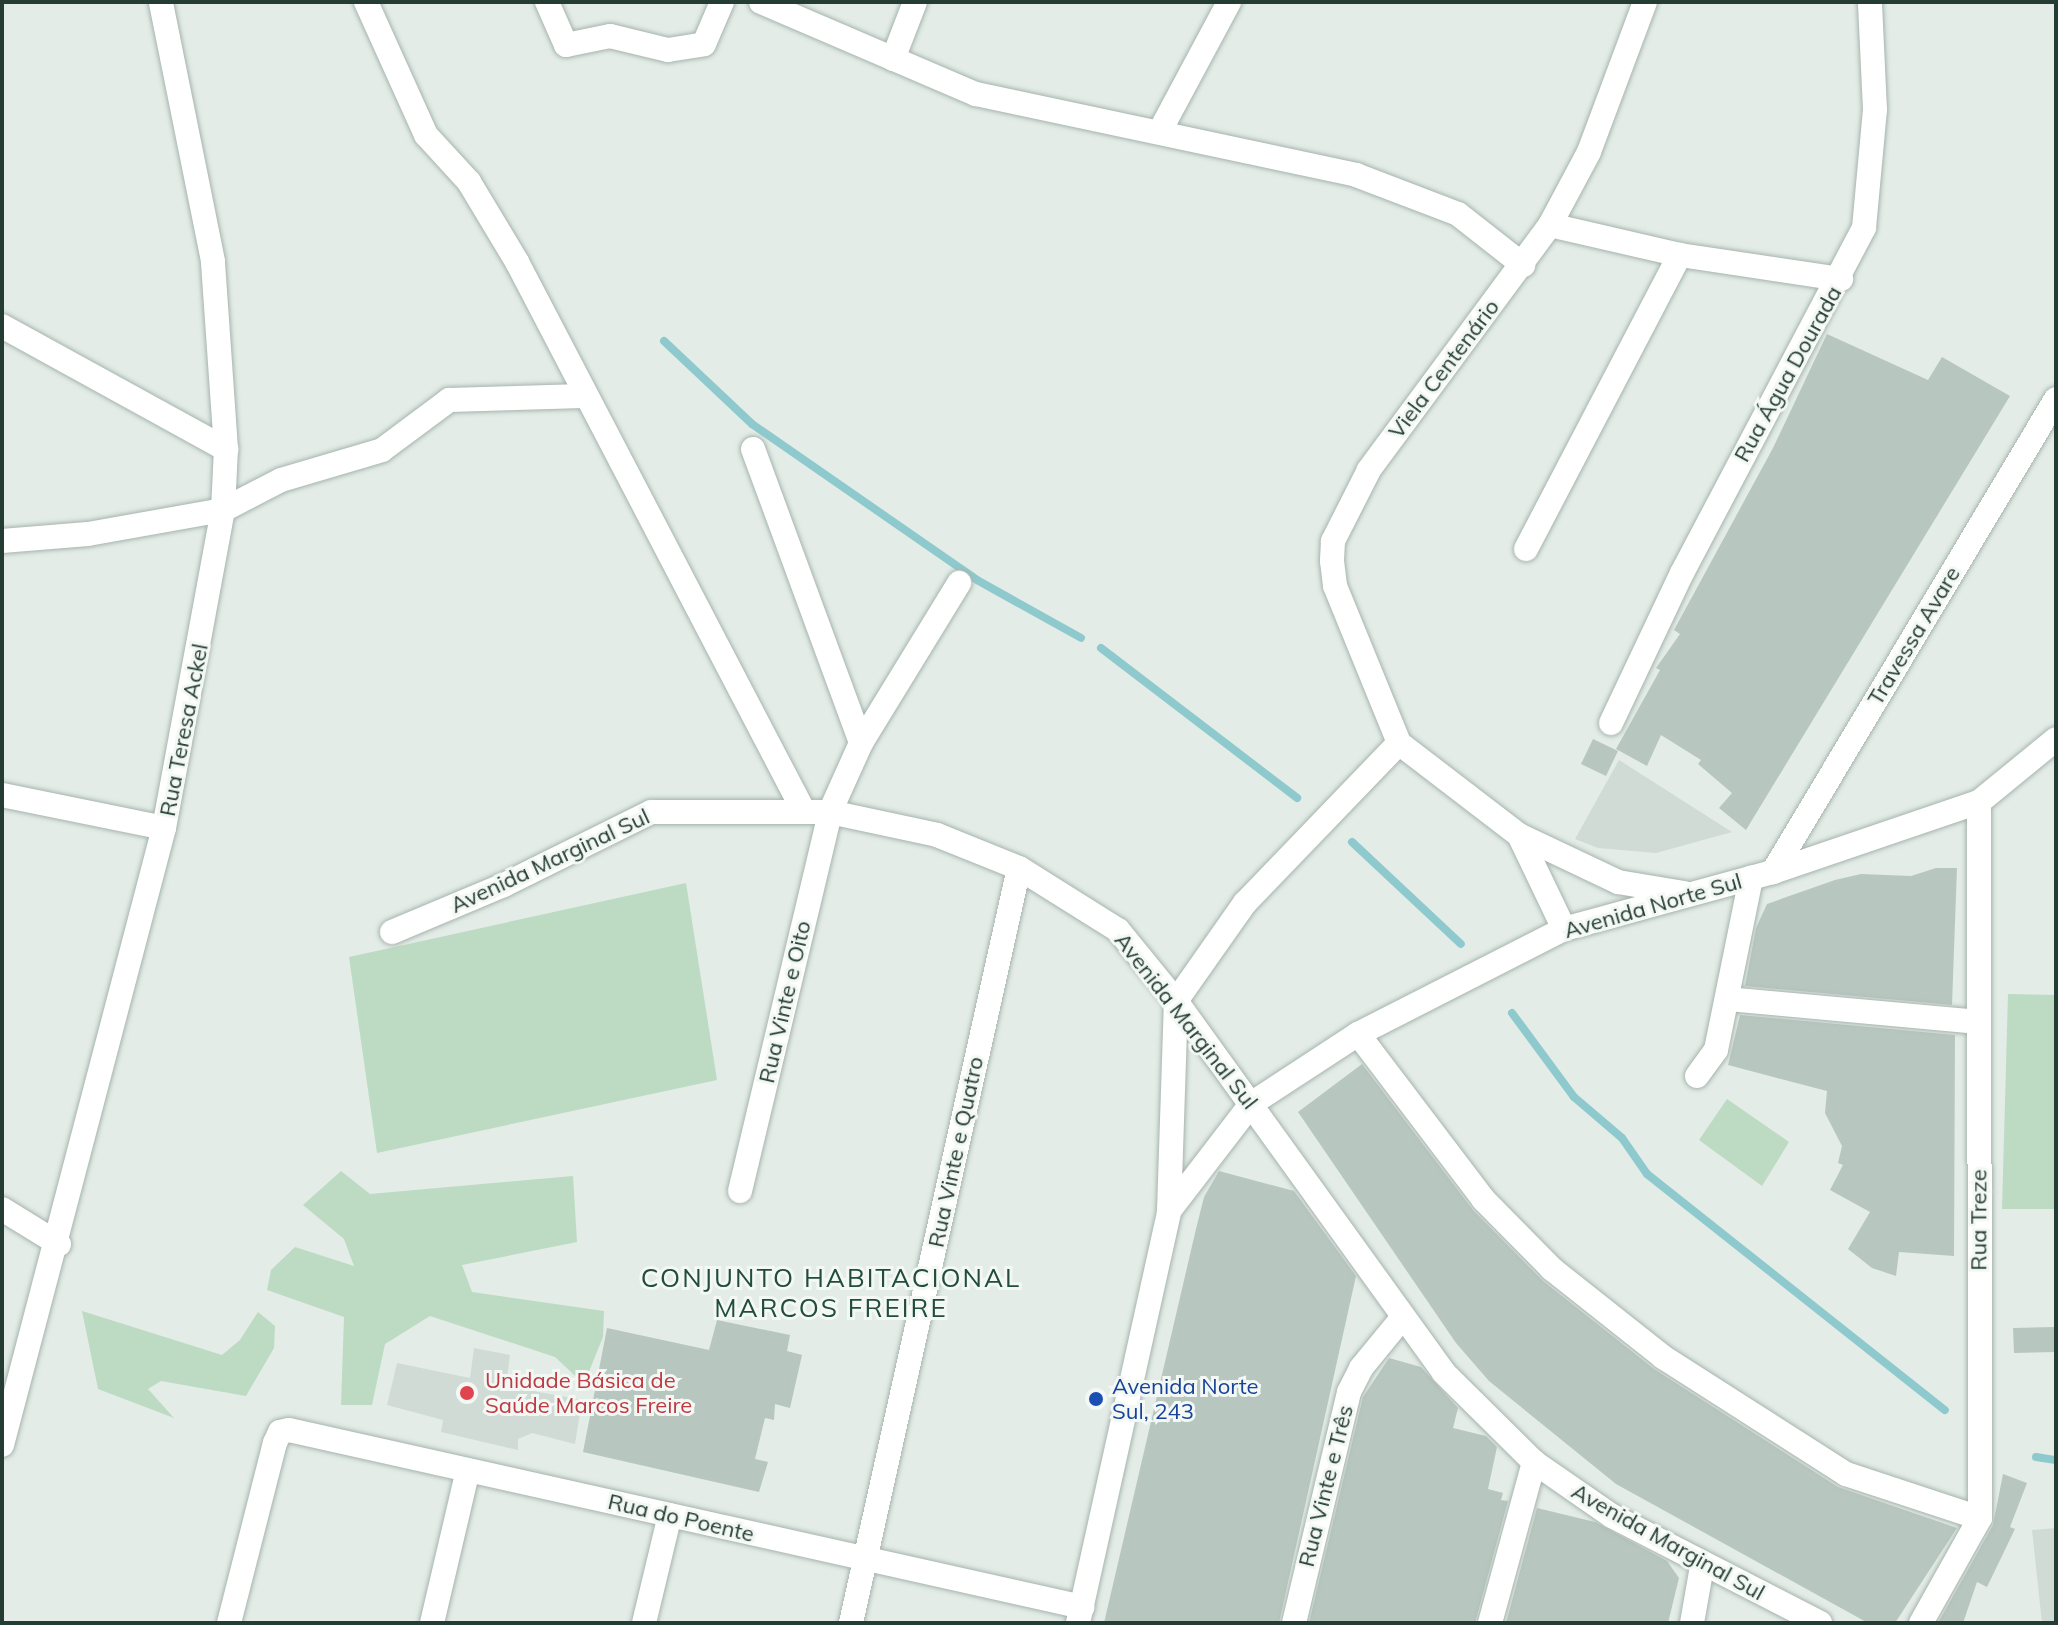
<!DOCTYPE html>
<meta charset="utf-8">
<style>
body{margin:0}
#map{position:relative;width:2058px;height:1625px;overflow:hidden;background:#e3ece7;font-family:Mulish,sans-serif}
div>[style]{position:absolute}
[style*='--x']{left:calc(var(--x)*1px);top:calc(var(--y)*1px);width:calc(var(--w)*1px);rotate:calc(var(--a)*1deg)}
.built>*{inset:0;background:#d1dbd6}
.green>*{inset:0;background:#bddbc2}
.stream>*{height:8px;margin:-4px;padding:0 4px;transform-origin:4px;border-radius:4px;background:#8ec9cd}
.building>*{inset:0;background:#b8c6c0}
.roads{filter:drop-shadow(0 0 2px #a6b4ad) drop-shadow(0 0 2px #a6b4ad)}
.street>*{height:24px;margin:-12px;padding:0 12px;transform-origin:12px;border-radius:12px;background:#fff}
.dots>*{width:22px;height:22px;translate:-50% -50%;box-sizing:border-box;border:4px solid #f3f8f5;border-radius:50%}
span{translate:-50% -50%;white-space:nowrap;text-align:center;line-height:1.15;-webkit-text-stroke:6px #f3f8f5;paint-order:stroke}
.street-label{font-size:22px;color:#243c33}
.health-label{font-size:22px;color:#be3a42}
.left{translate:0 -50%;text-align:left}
.transit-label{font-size:22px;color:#164399}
.quarter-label{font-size:26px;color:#214c3e;letter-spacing:2px}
.frame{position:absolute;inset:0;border:4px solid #243c33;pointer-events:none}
</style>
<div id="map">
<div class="built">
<i style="clip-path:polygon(1619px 760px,1732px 832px,1656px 853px,1598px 848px,1575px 839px)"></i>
<i style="clip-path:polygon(474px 1348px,510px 1355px,506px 1386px,582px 1400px,575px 1444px,532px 1433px,518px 1439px,518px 1450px,441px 1432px,443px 1420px,387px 1405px,397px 1363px,470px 1378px)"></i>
<i style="clip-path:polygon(2056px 1528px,2056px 1623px,2042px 1623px,2032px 1530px)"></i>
</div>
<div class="green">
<i style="clip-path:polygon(686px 883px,717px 1080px,377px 1153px,349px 957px)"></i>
<i style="clip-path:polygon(2008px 994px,2056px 995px,2056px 1209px,2002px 1209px)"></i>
<i style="clip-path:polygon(1727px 1099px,1789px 1142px,1762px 1186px,1699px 1140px)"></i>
<i style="clip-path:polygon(341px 1171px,370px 1194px,573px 1176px,577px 1242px,462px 1265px,472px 1292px,604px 1311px,603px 1337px,584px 1384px,555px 1357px,430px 1316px,385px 1344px,372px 1405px,341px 1405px,344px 1317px,267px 1290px,271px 1270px,295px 1247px,354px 1266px,344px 1239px,303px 1205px)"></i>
<i style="clip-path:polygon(82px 1311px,222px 1355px,240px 1340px,258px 1312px,275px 1326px,274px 1348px,246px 1396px,161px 1381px,148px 1389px,174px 1418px,98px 1389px)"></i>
</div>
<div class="stream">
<i style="--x:664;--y:341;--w:121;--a:43.3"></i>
<i style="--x:752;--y:424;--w:274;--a:34.7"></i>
<i style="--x:977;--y:580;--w:119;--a:29.1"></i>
<i style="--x:1101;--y:648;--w:247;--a:37.4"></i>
<i style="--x:1352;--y:842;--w:149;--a:43.1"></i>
<i style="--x:1512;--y:1013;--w:104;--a:53.6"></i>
<i style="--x:1574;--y:1097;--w:63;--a:40.5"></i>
<i style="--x:1622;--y:1138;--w:44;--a:55.2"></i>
<i style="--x:1647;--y:1174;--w:380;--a:38.4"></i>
<i style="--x:2036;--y:1457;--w:20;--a:9"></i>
</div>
<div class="building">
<i style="clip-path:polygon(1827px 334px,1928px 380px,1942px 357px,2010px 396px,1746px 830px,1719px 808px,1732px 793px,1698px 764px,1701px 760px,1661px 735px,1647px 766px,1616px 749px,1660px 670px,1656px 668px,1680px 634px,1674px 630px,1773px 448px)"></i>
<i style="clip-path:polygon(1593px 739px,1618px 751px,1606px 776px,1581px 764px)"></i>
<i style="clip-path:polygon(1936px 868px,1957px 868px,1952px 1005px,1745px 986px,1756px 928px,1767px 904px,1835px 880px,1861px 874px,1911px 876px)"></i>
<i style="clip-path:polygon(1740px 1015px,1955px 1035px,1954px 1256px,1899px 1252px,1896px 1276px,1872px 1268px,1848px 1249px,1870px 1212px,1830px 1190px,1843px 1165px,1838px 1163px,1842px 1146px,1825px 1113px,1827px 1091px,1728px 1065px)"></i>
<i style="clip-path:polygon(1362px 1064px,1473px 1210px,1543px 1281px,1654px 1369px,1838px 1487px,1957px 1528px,1895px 1623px,1868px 1623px,1616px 1484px,1489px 1381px,1456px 1343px,1298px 1112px)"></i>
<i style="clip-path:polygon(1219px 1171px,1294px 1191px,1356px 1276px,1279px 1623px,1104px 1623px,1196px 1229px,1204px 1197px)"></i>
<i style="clip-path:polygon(717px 1320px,790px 1335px,787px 1351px,802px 1355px,790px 1408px,775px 1404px,774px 1420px,765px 1418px,755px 1459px,768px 1462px,759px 1492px,583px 1452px,607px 1328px,709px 1350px)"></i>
<i style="clip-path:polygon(2056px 1327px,2056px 1352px,2014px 1353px,2013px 1328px)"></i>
<i style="clip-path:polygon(1389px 1358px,1421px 1367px,1458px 1408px,1453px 1428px,1486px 1436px,1497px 1447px,1488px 1489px,1503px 1493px,1501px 1500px,1508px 1501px,1475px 1623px,1309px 1623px,1363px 1397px)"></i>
<i style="clip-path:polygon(2003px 1474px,2027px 1483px,2010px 1527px,2015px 1529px,1987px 1587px,1977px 1582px,1963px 1623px,1938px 1623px,1993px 1525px)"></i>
<i style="clip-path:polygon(1537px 1508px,1595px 1522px,1667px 1561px,1679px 1578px,1668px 1623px,1506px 1623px)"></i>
</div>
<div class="roads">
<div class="street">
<i style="--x:366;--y:2;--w:146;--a:65.7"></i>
<i style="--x:426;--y:135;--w:64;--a:47.5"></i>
<i style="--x:469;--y:182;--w:93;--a:59"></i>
<i style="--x:517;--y:262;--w:620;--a:62.44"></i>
<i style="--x:547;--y:2;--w:47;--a:66.2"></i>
<i style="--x:566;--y:45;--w:45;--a:-11.6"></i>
<i style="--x:610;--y:36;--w:60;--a:13.6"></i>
<i style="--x:668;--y:50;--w:36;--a:-9"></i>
<i style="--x:704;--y:44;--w:46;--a:-66.8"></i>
<i style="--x:761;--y:2;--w:234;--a:23.2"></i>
<i style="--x:976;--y:94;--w:389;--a:12"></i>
<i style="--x:1356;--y:175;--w:109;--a:20.9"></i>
<i style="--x:1458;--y:214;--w:83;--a:38.1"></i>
<i style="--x:1645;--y:2;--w:160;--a:110.5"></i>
<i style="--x:1589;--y:152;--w:83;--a:118.1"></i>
<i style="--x:1550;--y:225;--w:305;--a:126.5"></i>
<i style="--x:1369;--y:470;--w:80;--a:116.9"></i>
<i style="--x:1333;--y:541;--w:20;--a:93"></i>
<i style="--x:1332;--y:561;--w:25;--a:83"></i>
<i style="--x:1335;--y:586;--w:170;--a:67.8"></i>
<i style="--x:1399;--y:743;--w:151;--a:37.5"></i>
<i style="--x:1519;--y:835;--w:110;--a:25.4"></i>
<i style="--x:1618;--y:882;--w:67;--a:9.5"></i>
<i style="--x:893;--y:59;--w:61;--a:-68.9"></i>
<i style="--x:1161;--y:129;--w:144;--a:-61.8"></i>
<i style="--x:1550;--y:225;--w:133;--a:13"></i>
<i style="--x:1680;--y:255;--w:163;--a:8.5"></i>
<i style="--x:2;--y:326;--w:256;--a:28.8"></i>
<i style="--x:753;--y:449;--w:313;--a:69.8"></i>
<i style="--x:2;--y:541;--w:86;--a:-4.7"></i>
<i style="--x:88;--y:534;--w:137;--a:-10.1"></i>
<i style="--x:223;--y:510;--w:65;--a:-27.3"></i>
<i style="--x:281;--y:480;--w:105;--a:-16.5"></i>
<i style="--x:382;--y:450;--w:84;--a:-36.7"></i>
<i style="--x:449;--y:400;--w:134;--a:-1.7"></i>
<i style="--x:1526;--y:549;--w:332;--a:-62.4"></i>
<i style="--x:1611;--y:723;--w:166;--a:-64.7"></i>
<i style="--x:1682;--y:573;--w:390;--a:-62.2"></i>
<i style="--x:1864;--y:228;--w:119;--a:-84.7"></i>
<i style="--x:1875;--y:110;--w:108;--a:-92.7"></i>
<i style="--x:2;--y:795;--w:165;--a:11.5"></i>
<i style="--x:1519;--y:835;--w:104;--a:64.4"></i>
<i style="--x:1773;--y:872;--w:551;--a:-59.11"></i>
<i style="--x:392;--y:932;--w:121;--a:-22.8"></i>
<i style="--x:504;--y:885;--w:164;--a:-26.4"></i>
<i style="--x:651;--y:812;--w:179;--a:0"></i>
<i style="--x:830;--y:812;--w:109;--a:12.1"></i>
<i style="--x:937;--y:835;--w:88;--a:21.9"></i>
<i style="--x:1019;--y:868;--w:117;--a:32.1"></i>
<i style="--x:1118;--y:930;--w:92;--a:50.8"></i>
<i style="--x:1176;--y:1001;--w:458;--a:54.2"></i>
<i style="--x:1444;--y:1373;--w:127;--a:44.7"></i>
<i style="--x:1534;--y:1462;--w:95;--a:34.7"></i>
<i style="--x:1612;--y:1516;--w:234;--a:27.2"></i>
<i style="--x:1727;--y:999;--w:252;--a:5.2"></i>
<i style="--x:1358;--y:1034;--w:208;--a:52.8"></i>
<i style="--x:1484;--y:1200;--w:97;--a:45.4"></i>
<i style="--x:1552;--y:1269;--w:142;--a:38.4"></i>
<i style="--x:1663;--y:1357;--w:217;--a:32.6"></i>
<i style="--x:1846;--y:1474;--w:141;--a:18.2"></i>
<i style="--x:1697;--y:1076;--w:32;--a:-54"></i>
<i style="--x:1716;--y:1050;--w:176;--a:-78.5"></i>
<i style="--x:740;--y:1191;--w:390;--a:-76.6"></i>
<i style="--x:830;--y:812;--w:76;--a:-65.8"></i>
<i style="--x:861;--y:743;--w:188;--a:-58.5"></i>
<i style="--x:2;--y:1209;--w:67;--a:31.6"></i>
<i style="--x:1169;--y:1211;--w:210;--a:-88.1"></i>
<i style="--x:1176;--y:1001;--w:120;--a:-54.9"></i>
<i style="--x:1245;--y:903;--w:222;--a:-46.1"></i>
<i style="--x:2;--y:1445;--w:638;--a:-75.29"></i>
<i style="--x:164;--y:828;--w:323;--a:-79.5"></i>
<i style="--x:223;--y:510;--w:61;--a:-87.2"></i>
<i style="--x:226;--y:449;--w:188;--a:-94"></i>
<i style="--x:213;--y:261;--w:264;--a:-101.4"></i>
<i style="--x:229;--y:1623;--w:186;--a:-75.7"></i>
<i style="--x:275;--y:1443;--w:12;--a:-66"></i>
<i style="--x:280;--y:1432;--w:9;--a:-13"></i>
<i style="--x:289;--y:1430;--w:813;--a:12.58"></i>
<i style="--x:432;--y:1623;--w:157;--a:-76.8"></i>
<i style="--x:644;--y:1623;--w:111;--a:-76.5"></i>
<i style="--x:851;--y:1623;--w:773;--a:-77.46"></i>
<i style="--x:1078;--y:1623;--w:422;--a:-77.5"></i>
<i style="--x:1169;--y:1211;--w:135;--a:-52.5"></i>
<i style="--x:1251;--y:1104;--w:128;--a:-33.2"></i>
<i style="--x:1358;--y:1034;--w:231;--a:-27"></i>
<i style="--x:1564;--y:929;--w:217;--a:-15.3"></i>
<i style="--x:1773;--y:872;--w:218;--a:-18.8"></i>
<i style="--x:1979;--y:802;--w:99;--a:-39.3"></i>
<i style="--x:1294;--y:1623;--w:237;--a:-76.6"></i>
<i style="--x:1349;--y:1392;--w:27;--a:-63"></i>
<i style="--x:1361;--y:1368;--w:65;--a:-50.6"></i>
<i style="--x:1490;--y:1623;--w:167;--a:-74.7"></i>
<i style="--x:1692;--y:1623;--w:58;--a:-80"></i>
<i style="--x:1921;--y:1623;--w:120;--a:-60.7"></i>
<i style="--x:1980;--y:1518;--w:716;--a:-90.08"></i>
</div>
</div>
<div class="dots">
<i style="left:467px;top:1393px;background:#e0444e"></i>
<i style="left:1096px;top:1399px;background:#1a4fb4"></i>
</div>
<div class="street-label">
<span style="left:1444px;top:369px;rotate:-53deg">Viela Centenário</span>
<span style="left:1788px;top:374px;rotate:-61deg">Rua Água Dourada</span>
<span style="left:1914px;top:636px;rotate:-59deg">Travessa Avare</span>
<span style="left:184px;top:730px;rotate:-79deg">Rua Teresa Ackel</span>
<span style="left:550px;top:861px;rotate:-25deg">Avenida Marginal Sul</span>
<span style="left:1653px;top:906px;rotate:-16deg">Avenida Norte Sul</span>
<span style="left:785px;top:1002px;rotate:-77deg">Rua Vinte e Oito</span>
<span style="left:1186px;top:1021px;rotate:52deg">Avenida Marginal Sul</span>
<span style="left:956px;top:1152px;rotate:-78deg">Rua Vinte e Quatro</span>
<span style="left:1979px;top:1220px;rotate:-90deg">Rua Treze</span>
<span style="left:1326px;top:1486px;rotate:-76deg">Rua Vinte e Três</span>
<span style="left:681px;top:1518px;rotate:13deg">Rua do Poente</span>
<span style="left:1668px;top:1542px;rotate:29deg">Avenida Marginal Sul</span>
</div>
<div class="health-label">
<span class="left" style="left:485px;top:1393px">Unidade Básica de<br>Saúde Marcos Freire</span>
</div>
<div class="transit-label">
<span class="left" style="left:1112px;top:1399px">Avenida Norte<br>Sul, 243</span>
</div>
<div class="quarter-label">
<span style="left:831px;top:1293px">CONJUNTO HABITACIONAL<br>MARCOS FREIRE</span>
</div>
<div class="frame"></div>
</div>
